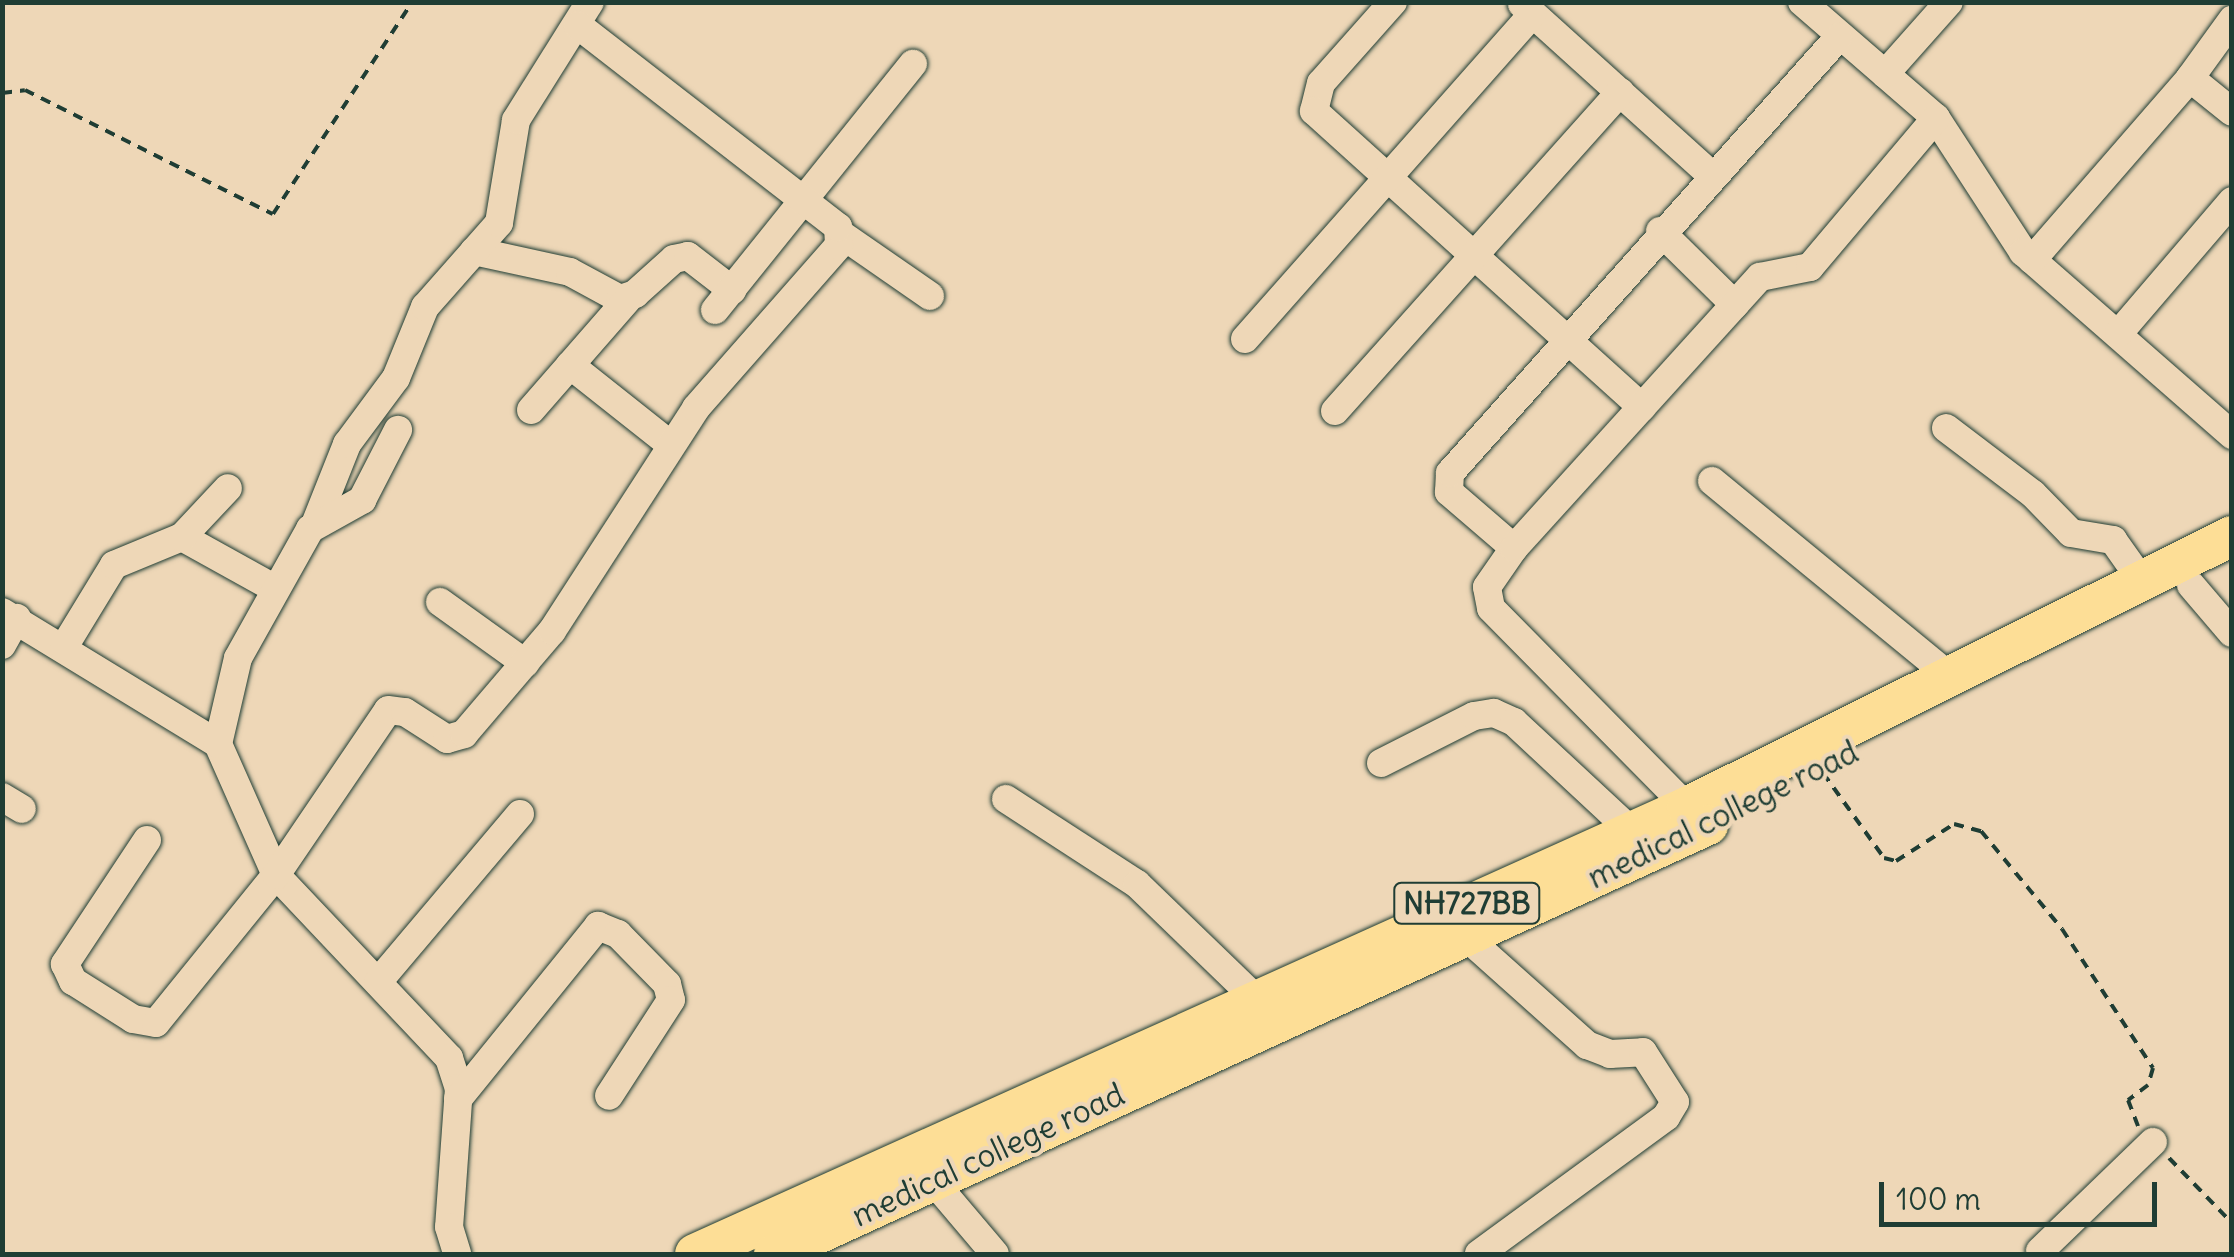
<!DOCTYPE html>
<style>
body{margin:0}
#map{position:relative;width:2234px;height:1257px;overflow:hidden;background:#eed7b7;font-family:Delius,sans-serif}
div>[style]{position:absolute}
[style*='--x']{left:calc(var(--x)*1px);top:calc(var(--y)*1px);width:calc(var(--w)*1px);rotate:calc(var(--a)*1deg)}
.path>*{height:4px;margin-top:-2px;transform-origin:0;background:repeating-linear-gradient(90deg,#1f3d34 0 10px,transparent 0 18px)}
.roads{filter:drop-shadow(0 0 2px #1f3d34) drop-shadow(0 0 2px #1f3d34)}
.minor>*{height:28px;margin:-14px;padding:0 14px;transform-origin:14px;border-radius:14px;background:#eed7b7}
.highway>*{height:40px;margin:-20px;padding:0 20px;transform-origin:20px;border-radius:20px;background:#fdde96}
span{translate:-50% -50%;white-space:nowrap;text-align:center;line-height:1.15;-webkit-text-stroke:8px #eed7b7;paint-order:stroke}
.shield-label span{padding:2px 8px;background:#eed7b7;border:2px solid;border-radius:8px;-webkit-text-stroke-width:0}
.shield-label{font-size:30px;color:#1f3d34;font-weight:700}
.street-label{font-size:32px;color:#1f3d34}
.frame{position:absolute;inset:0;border:5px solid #1f3d34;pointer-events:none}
.scale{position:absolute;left:1879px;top:1182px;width:278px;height:45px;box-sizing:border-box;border:5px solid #1f3d34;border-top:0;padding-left:12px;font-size:30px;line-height:35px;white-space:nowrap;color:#1f3d34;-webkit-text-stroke:8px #eed7b7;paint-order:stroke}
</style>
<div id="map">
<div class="path">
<i style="--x:2;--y:93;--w:23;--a:-7"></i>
<i style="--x:25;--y:90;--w:277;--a:26.6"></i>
<i style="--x:273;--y:214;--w:254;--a:-56.7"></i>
<i style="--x:1823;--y:773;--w:105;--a:54.3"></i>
<i style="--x:1884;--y:858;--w:12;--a:14"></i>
<i style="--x:1896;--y:861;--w:69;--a:-32.5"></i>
<i style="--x:1954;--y:824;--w:28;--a:15"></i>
<i style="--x:1981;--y:831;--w:127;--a:50.4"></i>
<i style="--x:2062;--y:929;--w:166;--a:56.8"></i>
<i style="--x:2153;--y:1068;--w:18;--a:106"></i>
<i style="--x:2148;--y:1085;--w:25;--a:143"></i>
<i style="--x:2128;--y:1100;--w:28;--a:69"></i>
<i style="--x:2169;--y:1158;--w:91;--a:45.9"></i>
</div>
<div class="roads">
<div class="minor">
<i style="--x:1393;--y:2;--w:108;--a:131.6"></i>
<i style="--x:1321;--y:83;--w:29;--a:104"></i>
<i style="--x:1314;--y:111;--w:442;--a:42.1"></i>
<i style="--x:1802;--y:2;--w:177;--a:40.9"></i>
<i style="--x:1936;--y:118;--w:160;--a:57"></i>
<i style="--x:2023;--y:252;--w:278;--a:41.2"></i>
<i style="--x:1522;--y:4;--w:253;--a:42.1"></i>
<i style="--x:1885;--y:74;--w:96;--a:-48.4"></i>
<i style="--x:2190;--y:78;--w:54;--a:39"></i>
<i style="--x:1660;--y:231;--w:105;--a:44.6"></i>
<i style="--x:842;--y:235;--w:107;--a:34.7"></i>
<i style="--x:474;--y:251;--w:98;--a:12.3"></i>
<i style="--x:570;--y:272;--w:57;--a:28.4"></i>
<i style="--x:620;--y:299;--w:16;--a:-18"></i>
<i style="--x:635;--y:294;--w:52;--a:-41.9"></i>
<i style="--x:674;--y:259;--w:14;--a:-12"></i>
<i style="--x:688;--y:256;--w:56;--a:37.7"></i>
<i style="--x:2032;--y:260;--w:241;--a:-49"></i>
<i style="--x:2190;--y:78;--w:72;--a:-54.1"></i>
<i style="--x:715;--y:310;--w:316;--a:-51.2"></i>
<i style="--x:2119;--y:333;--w:174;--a:-49.4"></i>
<i style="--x:1245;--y:339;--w:434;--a:-48.5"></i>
<i style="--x:570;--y:365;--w:129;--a:38.4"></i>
<i style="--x:531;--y:410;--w:147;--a:-48.9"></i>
<i style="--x:1335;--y:411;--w:428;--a:-48.2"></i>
<i style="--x:1946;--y:428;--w:109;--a:37.2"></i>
<i style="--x:2033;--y:494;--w:54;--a:45.7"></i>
<i style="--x:2071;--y:533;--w:43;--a:9.5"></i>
<i style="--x:2113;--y:540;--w:50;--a:54.7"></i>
<i style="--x:1712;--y:481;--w:309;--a:39.4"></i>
<i style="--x:316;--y:522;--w:84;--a:-68.3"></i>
<i style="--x:347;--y:444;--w:82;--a:-53.4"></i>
<i style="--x:396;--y:378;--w:77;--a:-67.8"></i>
<i style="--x:425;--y:307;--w:112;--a:-48.6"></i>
<i style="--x:499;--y:223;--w:104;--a:-80.6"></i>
<i style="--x:516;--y:120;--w:139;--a:-57.9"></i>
<i style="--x:182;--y:537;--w:107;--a:29"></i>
<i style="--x:1514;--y:548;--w:86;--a:-139.3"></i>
<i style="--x:1449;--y:492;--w:19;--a:-87"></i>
<i style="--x:1450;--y:473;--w:583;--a:-48.27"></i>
<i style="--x:2191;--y:585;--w:63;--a:49.5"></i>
<i style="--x:440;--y:602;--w:105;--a:35.7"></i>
<i style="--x:2;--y:612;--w:253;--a:31.4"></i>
<i style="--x:218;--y:744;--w:143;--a:66.1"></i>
<i style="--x:276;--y:875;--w:252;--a:46.6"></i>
<i style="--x:449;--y:1058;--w:32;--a:72"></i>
<i style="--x:459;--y:1088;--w:139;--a:94.1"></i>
<i style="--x:449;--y:1227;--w:28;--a:73"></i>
<i style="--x:2;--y:645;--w:31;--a:-61"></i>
<i style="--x:64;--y:647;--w:96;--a:-58.6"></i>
<i style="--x:114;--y:565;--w:74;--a:-22.4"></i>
<i style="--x:182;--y:537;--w:67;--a:-46.8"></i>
<i style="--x:218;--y:744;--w:88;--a:-76.9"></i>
<i style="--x:238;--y:658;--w:148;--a:-60.8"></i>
<i style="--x:310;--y:529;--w:60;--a:-29.1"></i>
<i style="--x:362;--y:500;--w:79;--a:-62.8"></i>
<i style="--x:1381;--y:763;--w:104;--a:-26.8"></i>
<i style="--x:1474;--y:716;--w:20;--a:-9"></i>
<i style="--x:1494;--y:713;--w:22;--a:24"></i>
<i style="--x:1514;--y:722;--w:157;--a:42.9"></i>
<i style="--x:2;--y:797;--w:23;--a:31"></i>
<i style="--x:1006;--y:799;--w:156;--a:33"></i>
<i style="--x:1137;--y:884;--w:165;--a:44"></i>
<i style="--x:1687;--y:807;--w:279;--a:-134.6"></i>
<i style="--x:1491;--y:608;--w:21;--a:-101"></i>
<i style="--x:1487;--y:587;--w:47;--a:-55.3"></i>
<i style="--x:1514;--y:548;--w:366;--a:-47.8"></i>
<i style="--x:1760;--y:277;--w:51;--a:-11.3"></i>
<i style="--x:1810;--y:267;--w:195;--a:-49.8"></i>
<i style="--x:147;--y:840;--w:149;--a:123.5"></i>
<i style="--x:65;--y:964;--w:19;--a:65"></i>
<i style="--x:73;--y:981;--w:71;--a:32.3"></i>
<i style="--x:133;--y:1019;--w:23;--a:10"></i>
<i style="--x:156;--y:1023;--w:191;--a:-51"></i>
<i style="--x:276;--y:875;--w:199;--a:-55.8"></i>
<i style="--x:388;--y:710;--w:17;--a:7"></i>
<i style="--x:405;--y:712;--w:50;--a:32.7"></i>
<i style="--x:447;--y:739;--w:18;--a:-16"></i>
<i style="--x:464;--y:734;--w:135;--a:-49.5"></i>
<i style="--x:552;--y:631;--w:265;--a:-57.1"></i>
<i style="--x:696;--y:408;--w:217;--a:-48.7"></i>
<i style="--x:839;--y:245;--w:18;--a:-93"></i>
<i style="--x:838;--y:227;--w:329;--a:-142.2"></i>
<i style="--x:1465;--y:936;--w:164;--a:41.8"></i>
<i style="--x:1587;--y:1045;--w:25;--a:21"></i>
<i style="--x:1610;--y:1054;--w:33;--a:-3"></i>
<i style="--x:1643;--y:1052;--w:59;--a:57.4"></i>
<i style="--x:1675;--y:1102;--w:17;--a:121"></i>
<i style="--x:1666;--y:1117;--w:232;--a:143.8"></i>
<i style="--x:378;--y:982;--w:220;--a:-49.8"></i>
<i style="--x:458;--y:1099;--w:223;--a:-51"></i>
<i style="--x:598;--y:926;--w:22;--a:22"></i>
<i style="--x:618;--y:934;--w:70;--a:45.6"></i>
<i style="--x:667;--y:984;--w:16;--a:76"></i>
<i style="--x:671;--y:1000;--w:114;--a:122.9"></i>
<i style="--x:934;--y:1182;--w:94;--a:49.7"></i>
<i style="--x:2040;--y:1251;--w:157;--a:-44"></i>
</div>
<div class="highway">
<i style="--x:695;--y:1254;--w:1088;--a:-24.26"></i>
<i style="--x:1687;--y:807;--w:609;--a:-26.44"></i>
<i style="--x:774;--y:1254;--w:1028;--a:-24.67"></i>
</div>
</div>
<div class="shield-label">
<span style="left:1467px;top:903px">NH727BB</span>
</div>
<div class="street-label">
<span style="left:1723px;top:815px;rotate:-26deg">medical college road</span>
<span style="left:988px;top:1155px;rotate:-25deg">medical college road</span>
</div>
<div class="frame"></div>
<div class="scale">100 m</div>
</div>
